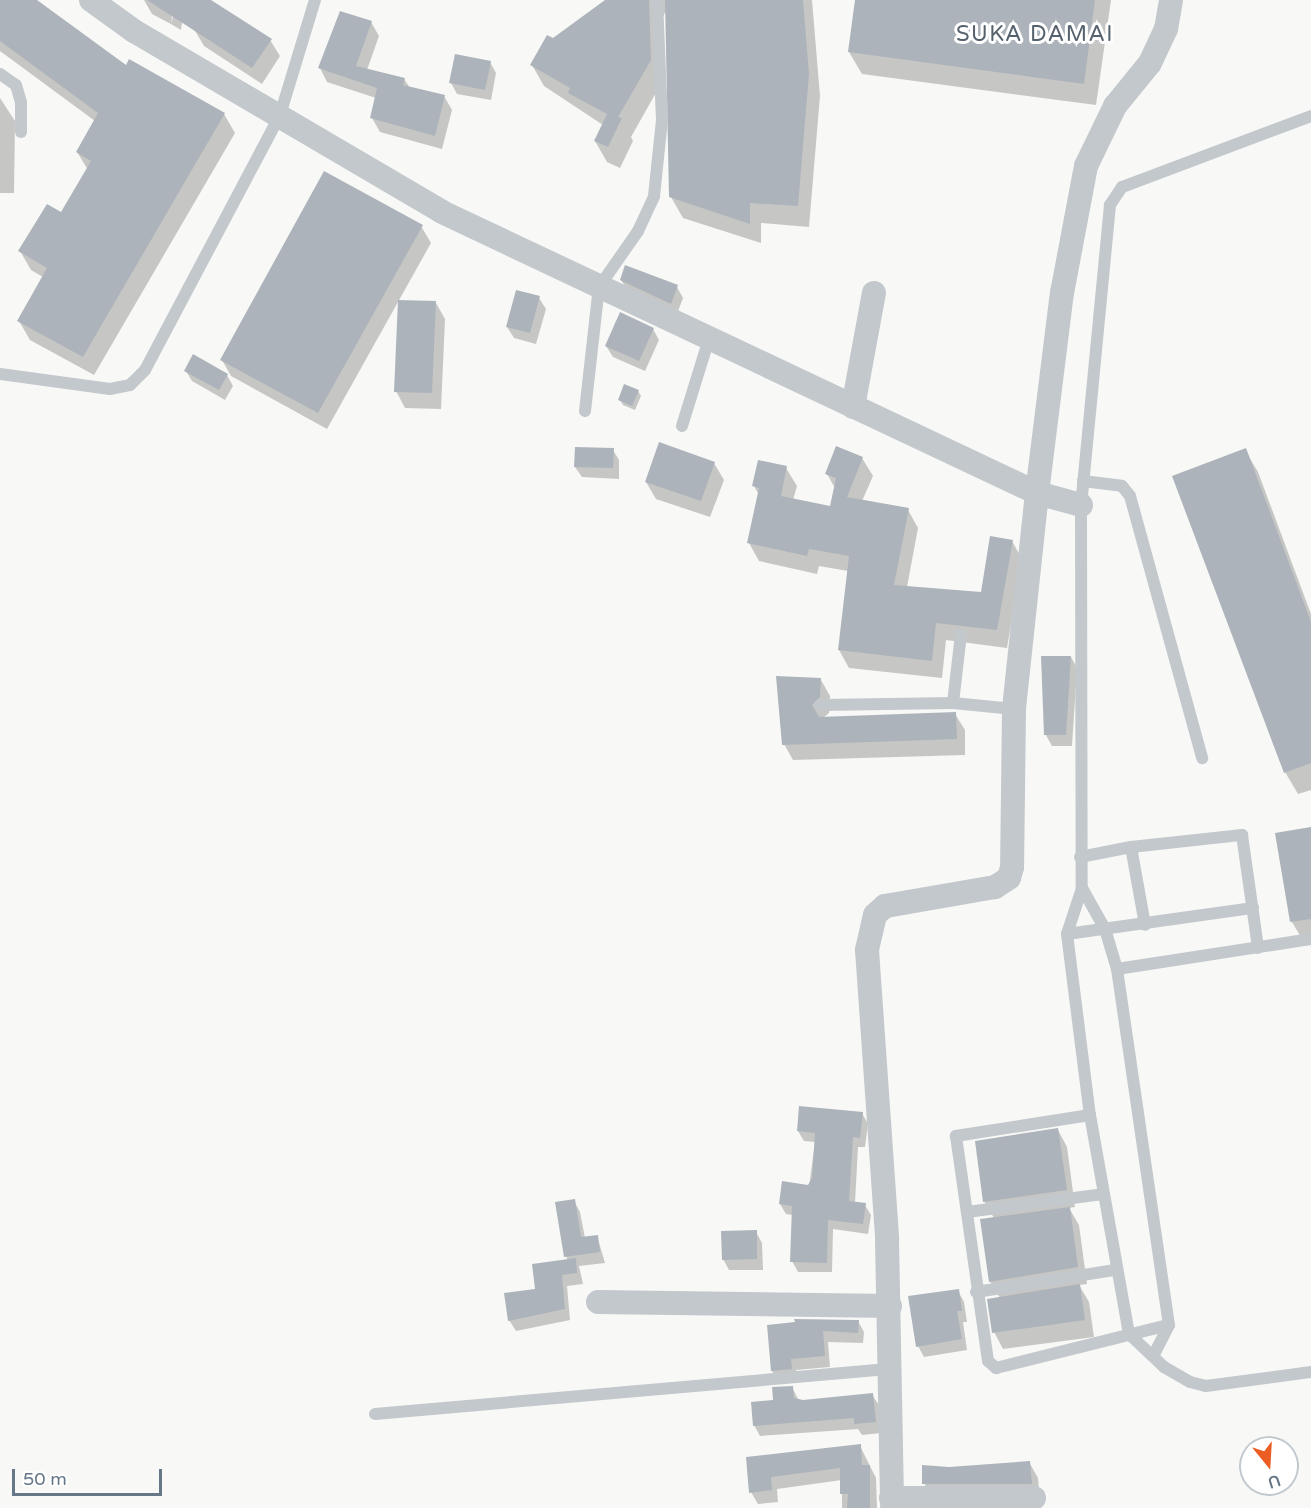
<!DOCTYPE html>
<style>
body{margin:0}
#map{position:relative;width:1311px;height:1508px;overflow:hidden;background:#f8f9f6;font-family:"Varela Round",sans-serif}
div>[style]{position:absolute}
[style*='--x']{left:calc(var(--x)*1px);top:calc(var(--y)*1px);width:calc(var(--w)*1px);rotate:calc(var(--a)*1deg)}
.shadow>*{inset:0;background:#0003}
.building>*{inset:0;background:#acb3ba}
.lane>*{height:12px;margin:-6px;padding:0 6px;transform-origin:6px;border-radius:6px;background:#c3c8cc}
.street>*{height:24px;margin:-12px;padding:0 12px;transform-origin:12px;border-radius:12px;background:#c3c8cc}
span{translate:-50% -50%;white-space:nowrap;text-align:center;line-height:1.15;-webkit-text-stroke:6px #fff;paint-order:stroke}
.quarter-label{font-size:22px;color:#55616d;letter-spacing:1.5px}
.north{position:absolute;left:1239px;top:1436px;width:60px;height:60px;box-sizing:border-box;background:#fff;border:2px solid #c2c9cf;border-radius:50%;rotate:162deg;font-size:16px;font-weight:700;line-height:24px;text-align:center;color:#678}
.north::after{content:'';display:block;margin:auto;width:21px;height:27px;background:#eb5d23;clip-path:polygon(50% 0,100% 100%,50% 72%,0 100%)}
.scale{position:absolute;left:12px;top:1469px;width:150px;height:27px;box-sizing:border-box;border:3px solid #678;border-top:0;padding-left:8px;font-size:18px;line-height:21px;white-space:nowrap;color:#678;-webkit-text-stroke:4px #fff;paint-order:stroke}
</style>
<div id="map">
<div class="shadow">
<i style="clip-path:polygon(0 0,34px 0,126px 67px,224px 114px,235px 133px,94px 375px,30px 340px,19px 321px,43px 277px,31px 270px,20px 251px,61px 214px,88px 170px,77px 152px,95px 121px,0 51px)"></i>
<i style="clip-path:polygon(144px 0,174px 0,171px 24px,152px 14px)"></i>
<i style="clip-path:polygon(177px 0,185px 0,181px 30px,171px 24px)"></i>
<i style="clip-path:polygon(201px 0,208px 0,270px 40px,280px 56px,262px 84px,204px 46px,194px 29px)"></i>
<i style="clip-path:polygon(612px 0,812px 0,820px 96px,809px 227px,761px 223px,761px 243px,683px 218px,671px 197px,667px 10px,660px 21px,662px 82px,631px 137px,633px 141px,620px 168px,607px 162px,595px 141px,603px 125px,544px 86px,532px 65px,553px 39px)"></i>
<i style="clip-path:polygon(856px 0,1111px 0,1096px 105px,862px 74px,849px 52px)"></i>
<i style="clip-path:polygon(371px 22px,379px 36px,367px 70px,404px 79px,410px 88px,444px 96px,452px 110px,442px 149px,380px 132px,372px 118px,376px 98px,327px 82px,320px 68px)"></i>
<i style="clip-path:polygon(490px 62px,496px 73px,491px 100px,457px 94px,451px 83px)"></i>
<i style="clip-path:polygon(0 98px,15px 121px,14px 193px,0 193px)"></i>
<i style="clip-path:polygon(421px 226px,431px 243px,327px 429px,231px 376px,222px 360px)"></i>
<i style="clip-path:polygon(621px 280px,677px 287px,683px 298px,677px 314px,628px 291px)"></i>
<i style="clip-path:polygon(539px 298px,546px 309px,536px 344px,514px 338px,507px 327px)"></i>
<i style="clip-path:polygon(436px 303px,445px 319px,441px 409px,405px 408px,396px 391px)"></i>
<i style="clip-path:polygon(653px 329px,659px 340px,645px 371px,613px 357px,606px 346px)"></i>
<i style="clip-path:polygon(186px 371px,227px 375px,233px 386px,225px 400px,192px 381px)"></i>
<i style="clip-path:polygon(638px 391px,641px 396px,635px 410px,623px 405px,620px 400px)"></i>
<i style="clip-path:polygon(613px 450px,619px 460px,619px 479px,582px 477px,575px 467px)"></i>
<i style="clip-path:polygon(1245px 450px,1258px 472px,1311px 614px,1311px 790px,1298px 794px,1285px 772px)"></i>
<i style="clip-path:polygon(862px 458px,873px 476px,862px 501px,908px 510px,918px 528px,907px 587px,982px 594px,1012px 541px,1022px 559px,1007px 648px,946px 640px,942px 678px,849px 668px,839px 650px,848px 571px,819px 566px,817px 574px,759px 561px,749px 543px,759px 495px,754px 486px,786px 468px,797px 486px,793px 500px,831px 508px,835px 488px,827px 474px)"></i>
<i style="clip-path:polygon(714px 463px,724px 480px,710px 517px,656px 499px,646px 482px)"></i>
<i style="clip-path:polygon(1071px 657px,1077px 668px,1072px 746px,1052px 746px,1046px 735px)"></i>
<i style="clip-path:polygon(821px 680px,830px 696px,829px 713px,823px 718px,955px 714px,965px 730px,965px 755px,793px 760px,784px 744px)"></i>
<i style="clip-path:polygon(1311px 829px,1311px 943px,1305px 944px,1292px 922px)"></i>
<i style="clip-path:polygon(862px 1113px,868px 1124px,865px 1147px,858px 1147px,855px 1203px,865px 1205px,871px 1215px,868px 1234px,833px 1229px,832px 1272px,798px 1272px,792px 1261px,793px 1215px,786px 1214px,780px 1204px,809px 1187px,815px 1142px,804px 1141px,798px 1131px)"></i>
<i style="clip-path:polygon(1058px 1130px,1067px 1147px,1075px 1207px,1069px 1208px,1079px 1225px,1087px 1284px,1079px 1285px,1089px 1302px,1094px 1337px,1003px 1349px,994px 1332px,1000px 1298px,990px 1281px,994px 1218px,984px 1201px)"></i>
<i style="clip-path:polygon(574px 1201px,580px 1212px,585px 1238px,597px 1236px,605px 1263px,579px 1266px,583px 1284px,567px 1286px,570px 1320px,516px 1331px,509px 1320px,568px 1261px,566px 1256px)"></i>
<i style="clip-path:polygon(756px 1232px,762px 1243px,763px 1270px,729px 1270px,723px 1259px)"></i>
<i style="clip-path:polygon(958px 1291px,964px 1302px,967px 1322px,963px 1322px,967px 1350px,924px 1357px,918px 1346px)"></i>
<i style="clip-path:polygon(858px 1321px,864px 1332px,863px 1343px,828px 1342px,830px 1367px,796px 1370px,797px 1380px,778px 1381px,772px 1371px,768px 1326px)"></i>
<i style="clip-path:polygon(792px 1387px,799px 1401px,872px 1395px,879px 1405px,881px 1433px,862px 1435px,858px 1429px,760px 1436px,754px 1425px)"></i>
<i style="clip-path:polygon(860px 1446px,876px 1478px,877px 1508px,842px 1508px,842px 1480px,777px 1489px,778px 1502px,758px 1504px,751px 1492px,748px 1458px)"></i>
<i style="clip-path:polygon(1029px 1462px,1038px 1478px,1040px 1499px,933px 1499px,924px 1483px,949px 1468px)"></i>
</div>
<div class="building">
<i style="clip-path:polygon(0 0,37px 0,126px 65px,129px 59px,225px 113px,83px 357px,17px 321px,47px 268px,18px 251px,47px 204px,61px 212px,91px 161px,76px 152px,98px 113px,0 41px)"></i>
<i style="clip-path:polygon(147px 0,211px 0,272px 39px,252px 68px)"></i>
<i style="clip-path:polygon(605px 0,649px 0,651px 60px,618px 117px,622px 118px,608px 147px,594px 141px,607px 114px,568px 93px,570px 88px,530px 65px,547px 35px,553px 38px)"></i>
<i style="clip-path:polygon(665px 0,803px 0,809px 74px,798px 206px,750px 203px,750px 224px,669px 197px)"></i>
<i style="clip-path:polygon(855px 0,1095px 0,1084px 84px,848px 52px)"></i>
<i style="clip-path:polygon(340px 11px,372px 21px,356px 66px,405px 78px,403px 85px,445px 95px,435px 136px,370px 118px,377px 88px,318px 68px)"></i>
<i style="clip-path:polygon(455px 54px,491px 61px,485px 90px,449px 83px)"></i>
<i style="clip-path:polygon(324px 171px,423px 225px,318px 413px,220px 360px)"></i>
<i style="clip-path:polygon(625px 265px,678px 285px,671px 304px,620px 280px)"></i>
<i style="clip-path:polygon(516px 290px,540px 296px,530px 333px,506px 327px)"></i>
<i style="clip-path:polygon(398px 300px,436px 301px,432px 393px,394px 392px)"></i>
<i style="clip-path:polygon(620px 312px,654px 328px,639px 361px,605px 346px)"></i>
<i style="clip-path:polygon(193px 354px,228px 374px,219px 390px,184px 371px)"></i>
<i style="clip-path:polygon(624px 384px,639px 390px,632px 406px,618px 400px)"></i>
<i style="clip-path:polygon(659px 442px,715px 462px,701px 501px,645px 482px)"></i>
<i style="clip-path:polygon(836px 446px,863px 457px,847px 497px,909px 508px,894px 585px,981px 592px,990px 536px,1013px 540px,997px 630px,936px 623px,932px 661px,838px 650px,849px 556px,809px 549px,807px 556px,747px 543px,759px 488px,752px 486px,758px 460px,787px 466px,781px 496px,830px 506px,836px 478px,825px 474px)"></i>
<i style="clip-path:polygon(575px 447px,614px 448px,613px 468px,574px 467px)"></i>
<i style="clip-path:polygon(1246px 448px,1311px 622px,1311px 763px,1284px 773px,1172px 476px)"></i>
<i style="clip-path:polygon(1041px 656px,1071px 656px,1066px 735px,1044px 735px)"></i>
<i style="clip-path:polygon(776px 676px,821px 678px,820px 697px,812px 705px,819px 717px,956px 712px,957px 739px,782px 745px)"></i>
<i style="clip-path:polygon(1311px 827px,1311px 919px,1290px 922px,1275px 833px)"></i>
<i style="clip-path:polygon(799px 1106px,863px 1112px,860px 1138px,853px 1137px,849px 1201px,866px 1203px,863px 1224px,828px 1220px,827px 1263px,790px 1262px,792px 1206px,779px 1204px,782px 1181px,808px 1185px,812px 1178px,815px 1133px,797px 1131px)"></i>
<i style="clip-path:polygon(1058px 1128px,1067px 1190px,983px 1202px,975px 1141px)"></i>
<i style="clip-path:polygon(575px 1199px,581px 1237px,598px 1235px,600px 1252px,564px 1257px,555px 1202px)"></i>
<i style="clip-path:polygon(1070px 1207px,1078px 1267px,989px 1282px,980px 1219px)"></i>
<i style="clip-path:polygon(757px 1230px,757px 1259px,722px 1260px,721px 1231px)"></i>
<i style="clip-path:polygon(576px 1258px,577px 1273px,562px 1275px,565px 1309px,508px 1321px,504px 1293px,535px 1289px,532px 1264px)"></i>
<i style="clip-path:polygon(1080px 1284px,1085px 1320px,992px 1333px,987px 1299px)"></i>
<i style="clip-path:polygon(959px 1289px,962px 1311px,957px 1311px,962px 1339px,916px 1347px,908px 1296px)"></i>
<i style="clip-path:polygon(794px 1319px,859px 1320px,858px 1333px,823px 1331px,825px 1356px,791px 1359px,792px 1369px,771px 1371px,767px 1325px,795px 1322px)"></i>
<i style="clip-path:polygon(793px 1386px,794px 1398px,803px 1400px,873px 1393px,876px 1422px,854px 1424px,854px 1418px,753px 1426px,751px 1402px,773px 1400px,772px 1387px)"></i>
<i style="clip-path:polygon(861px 1444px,862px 1465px,870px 1465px,870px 1508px,847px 1508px,848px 1494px,840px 1494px,840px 1468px,771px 1477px,772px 1490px,749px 1493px,746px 1457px)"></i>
<i style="clip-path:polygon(1030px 1461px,1032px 1484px,922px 1484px,922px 1465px,949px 1467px)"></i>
</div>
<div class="lane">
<i style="--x:0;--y:74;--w:19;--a:35"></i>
<i style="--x:16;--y:85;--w:18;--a:74"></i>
<i style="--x:21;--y:102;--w:30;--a:90"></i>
<i style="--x:1311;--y:116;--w:202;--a:159.4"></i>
<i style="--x:1122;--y:187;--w:22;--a:124"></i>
<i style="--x:1110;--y:205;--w:301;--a:95.5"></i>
<i style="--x:1081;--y:505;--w:383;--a:89.9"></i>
<i style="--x:1082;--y:888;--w:48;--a:108.1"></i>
<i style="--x:1067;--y:934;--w:182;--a:82.8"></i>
<i style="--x:1090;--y:1115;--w:222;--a:79.9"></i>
<i style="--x:1129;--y:1334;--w:48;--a:43.3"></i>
<i style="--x:1164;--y:1367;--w:30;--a:30"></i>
<i style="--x:1190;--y:1382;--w:16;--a:14"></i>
<i style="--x:1206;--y:1386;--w:106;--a:-7.6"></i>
<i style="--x:0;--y:374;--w:111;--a:7.8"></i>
<i style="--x:110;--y:389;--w:20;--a:-11"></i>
<i style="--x:130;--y:385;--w:21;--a:-45"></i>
<i style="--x:145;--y:370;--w:289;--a:-62.1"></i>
<i style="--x:280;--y:115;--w:120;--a:-73.1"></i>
<i style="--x:585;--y:411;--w:125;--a:-83.6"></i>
<i style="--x:599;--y:287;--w:68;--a:-55.1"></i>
<i style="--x:638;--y:231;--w:38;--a:-65"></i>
<i style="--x:654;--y:196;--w:76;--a:-84"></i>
<i style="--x:662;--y:120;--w:120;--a:-92.4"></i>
<i style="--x:682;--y:426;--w:91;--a:-72.8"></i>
<i style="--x:1083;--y:481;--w:39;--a:7"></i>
<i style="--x:1122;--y:486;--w:13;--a:51"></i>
<i style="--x:1130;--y:496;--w:272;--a:74.6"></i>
<i style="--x:953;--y:703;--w:69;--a:-83.4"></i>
<i style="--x:820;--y:705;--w:133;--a:-0.9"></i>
<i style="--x:953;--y:703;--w:61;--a:5.6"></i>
<i style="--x:1131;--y:847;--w:79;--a:79.8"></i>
<i style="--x:1080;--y:857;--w:52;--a:-11.1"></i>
<i style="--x:1131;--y:847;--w:112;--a:-6.2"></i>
<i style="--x:1242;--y:835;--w:114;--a:81.9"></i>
<i style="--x:1082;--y:888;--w:47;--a:60.7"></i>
<i style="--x:1105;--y:929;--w:42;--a:73.3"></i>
<i style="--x:1117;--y:969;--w:360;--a:81.7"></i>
<i style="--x:1169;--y:1325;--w:34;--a:117"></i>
<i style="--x:1067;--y:934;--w:188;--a:-8"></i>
<i style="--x:1117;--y:969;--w:196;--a:-8.8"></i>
<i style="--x:1090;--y:1115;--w:136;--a:171.1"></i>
<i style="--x:956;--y:1136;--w:227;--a:81.9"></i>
<i style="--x:988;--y:1361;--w:11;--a:41"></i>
<i style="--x:996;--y:1368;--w:178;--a:-14"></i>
<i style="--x:967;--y:1212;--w:137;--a:-7.5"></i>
<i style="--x:976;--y:1292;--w:141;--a:-9"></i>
<i style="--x:375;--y:1414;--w:515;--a:-5.01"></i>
</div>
<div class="street">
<i style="--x:91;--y:0;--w:53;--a:35.8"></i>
<i style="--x:134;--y:31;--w:357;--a:30.4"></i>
<i style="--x:442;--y:212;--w:658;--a:25.28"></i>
<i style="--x:1037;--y:493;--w:217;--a:96.1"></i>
<i style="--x:1014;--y:709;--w:158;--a:90.7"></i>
<i style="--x:1012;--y:867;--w:11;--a:105"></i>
<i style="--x:1009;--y:878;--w:17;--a:147"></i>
<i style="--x:995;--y:887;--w:112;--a:170.2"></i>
<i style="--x:885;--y:906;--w:13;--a:138"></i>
<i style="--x:875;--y:915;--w:36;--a:103"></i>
<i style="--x:867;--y:950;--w:290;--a:86"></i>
<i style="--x:887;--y:1239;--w:269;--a:88.9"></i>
<i style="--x:853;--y:407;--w:116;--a:-79.6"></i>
<i style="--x:1081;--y:505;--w:46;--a:-164.7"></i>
<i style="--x:1037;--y:493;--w:202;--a:-82.9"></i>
<i style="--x:1062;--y:293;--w:129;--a:-79.3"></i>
<i style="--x:1086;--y:166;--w:67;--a:-64.2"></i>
<i style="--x:1115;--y:106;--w:55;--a:-50.9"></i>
<i style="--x:1150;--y:63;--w:38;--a:-65"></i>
<i style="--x:1166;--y:29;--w:29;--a:-80"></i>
<i style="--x:598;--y:1302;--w:292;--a:0.8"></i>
<i style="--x:891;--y:1498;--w:143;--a:0"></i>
</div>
<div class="quarter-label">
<span style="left:1035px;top:35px">SUKA DAMAI</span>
</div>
<div class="north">U</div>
<div class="scale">50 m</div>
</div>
